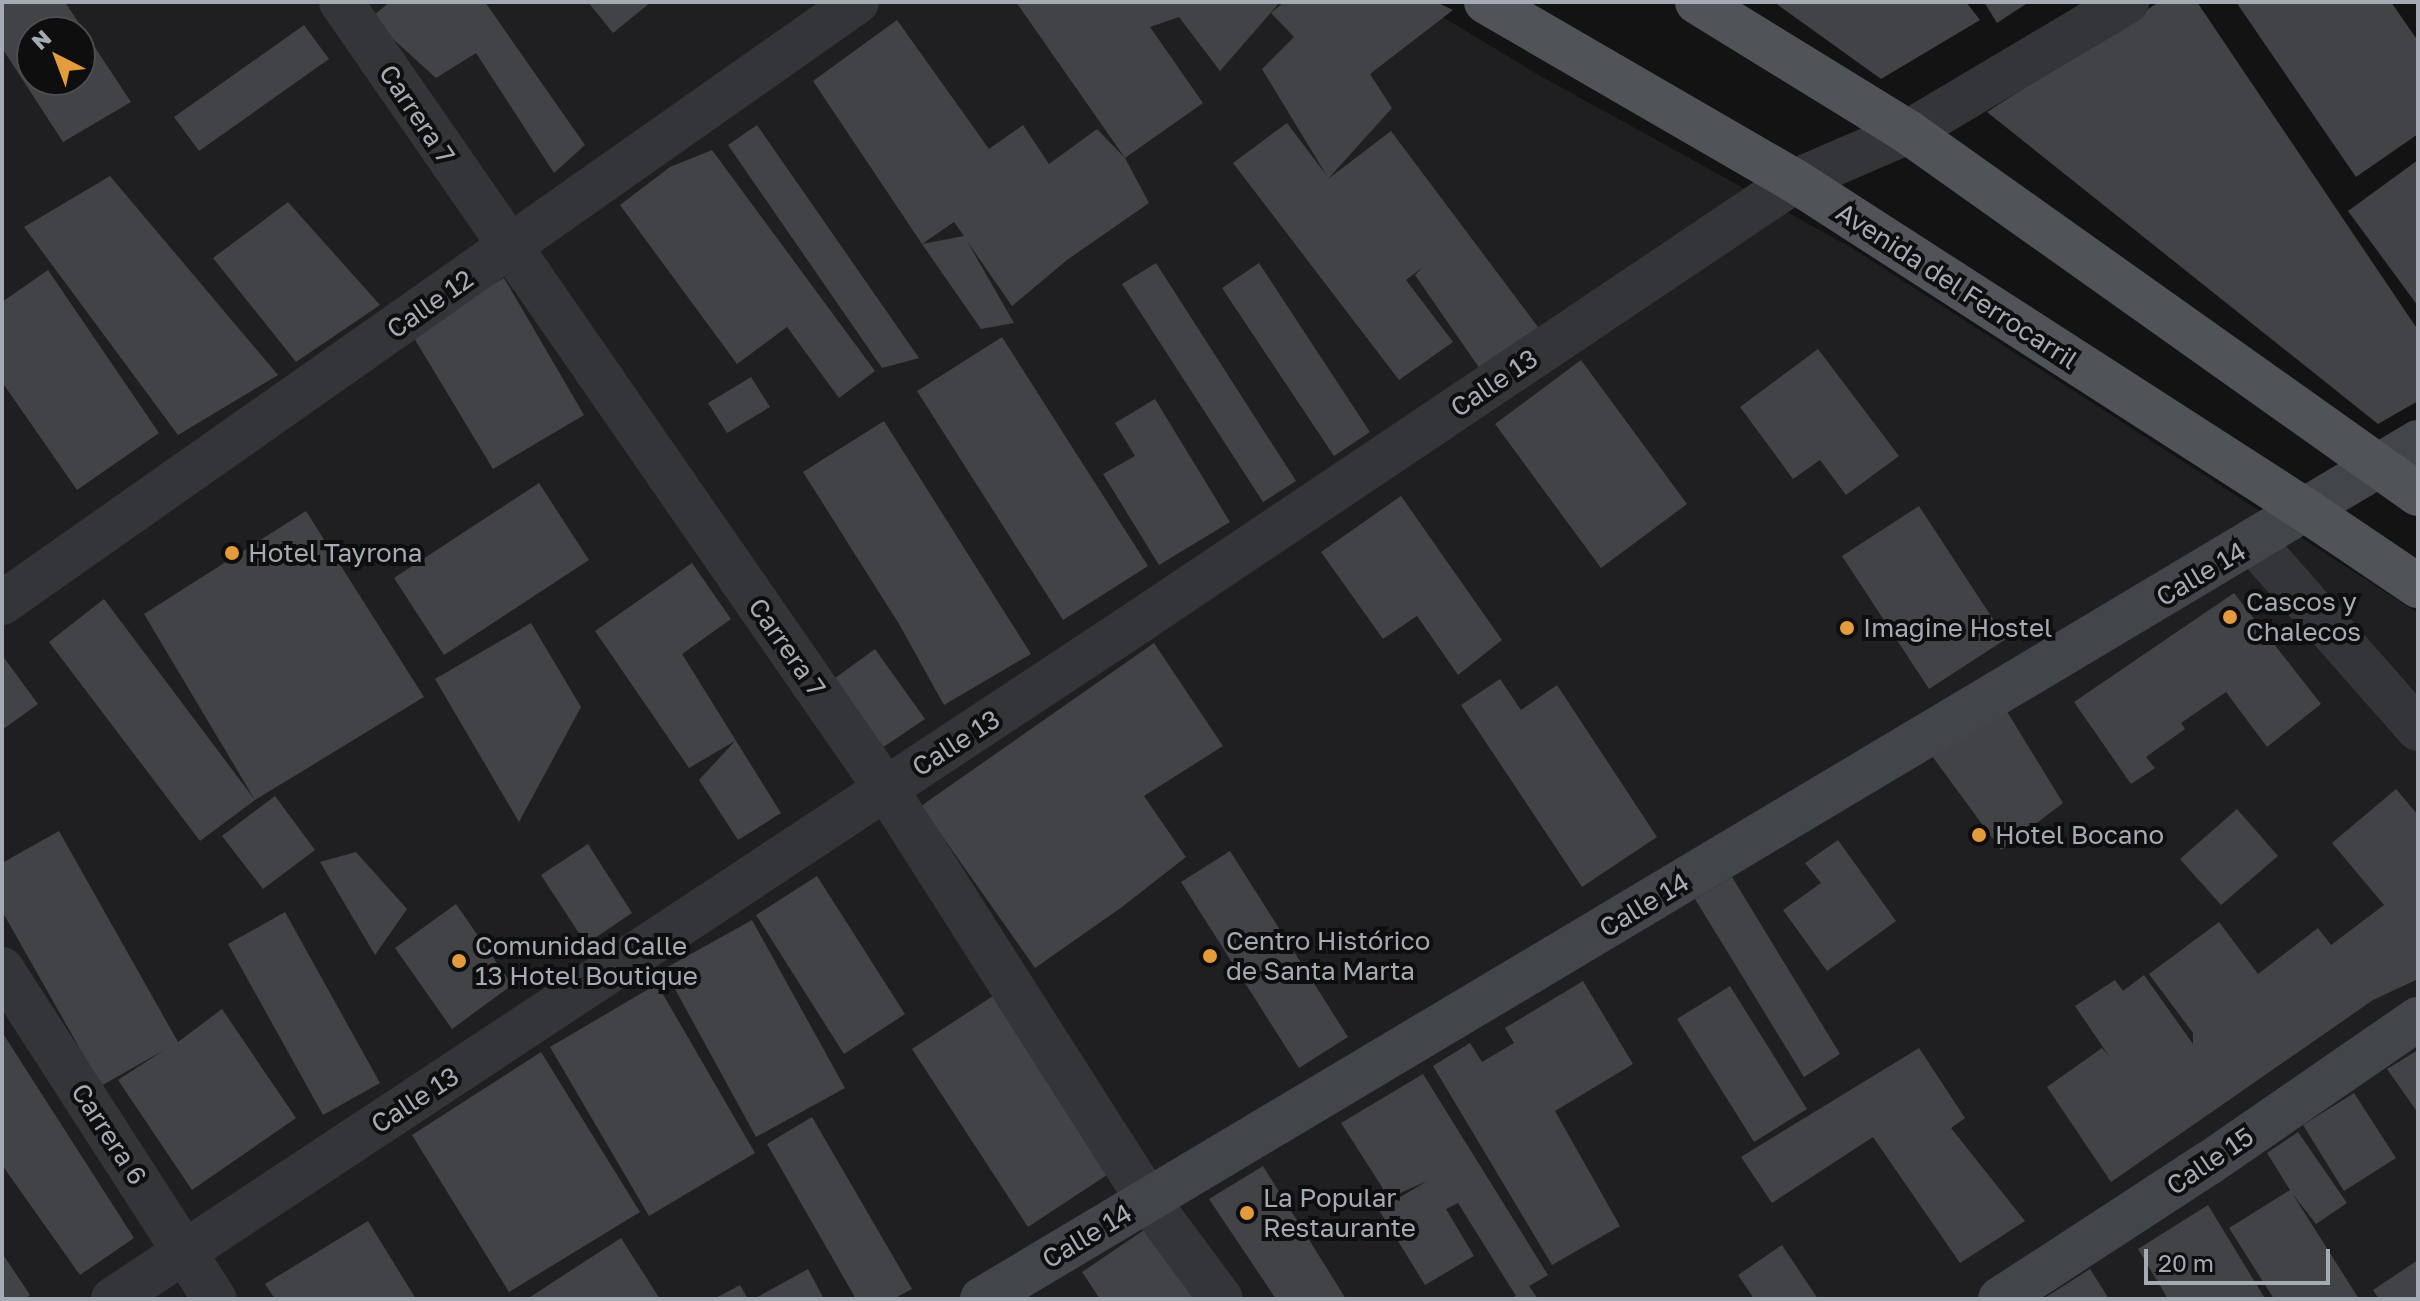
<!DOCTYPE html>
<meta charset="utf-8">
<style>
body{margin:0}
#map{position:relative;width:2420px;height:1301px;overflow:hidden;background:#131314;font-family:"Golos Text",sans-serif}
div>[style]{position:absolute}
[style*='--x']{left:calc(var(--x)*1px);top:calc(var(--y)*1px);width:calc(var(--w)*1px);rotate:calc(var(--a)*1deg)}
.built>*{inset:0;background:#1f1f21}
.building>*{inset:0;background:#424347}
.street>*{height:44px;margin:-22px;padding:0 22px;transform-origin:22px;border-radius:22px;background:#343539}
.secondary>*{height:44px;margin:-22px;padding:0 22px;transform-origin:22px;border-radius:22px;background:#424549}
.primary>*{height:44px;margin:-22px;padding:0 22px;transform-origin:22px;border-radius:22px;background:#505358}
.dots>*{width:22px;height:22px;translate:-50% -50%;box-sizing:border-box;border:4px solid #0e0e0f;border-radius:50%}
span{translate:-50% -50%;white-space:nowrap;text-align:center;line-height:1.15;-webkit-text-stroke:8px #0e0e0f;paint-order:stroke}
.street-label{font-size:26px;color:#a5abb4}
.poi-label{font-size:26px;color:#a5abb4}
.left{translate:0 -50%;text-align:left}
.frame{position:absolute;inset:0;border:4px solid #a5abb4;pointer-events:none}
.north{position:absolute;left:16px;top:16px;width:80px;height:80px;box-sizing:border-box;background:#0e0e0f;border:2px solid #4a4d51;border-radius:50%;rotate:318deg;font-size:22px;font-weight:700;line-height:32px;text-align:center;color:#a5abb4}
.north::after{content:'';display:block;margin:auto;width:28px;height:36px;background:#e39b3c;clip-path:polygon(50% 0,100% 100%,50% 72%,0 100%)}
.scale{position:absolute;left:2144px;top:1249px;width:186px;height:36px;box-sizing:border-box;border:4px solid #a5abb4;border-top:0;padding-left:10px;font-size:24px;line-height:28px;white-space:nowrap;color:#a5abb4;-webkit-text-stroke:6px #0e0e0f;paint-order:stroke}
</style>
<div id="map">
<div class="built">
<i style="clip-path:polygon(evenodd,2px 2px,1418px 2px,1537px 74px,1852px 248px,2418px 613px,2418px 1299px,2px 1299px,2px 2px,32px 32px,80px 32px,80px 80px,32px 80px,32px 32px)"></i>
</div>
<div class="building">
<i style="clip-path:polygon(evenodd,2px 2px,65px 2px,131px 102px,63px 142px,2px 48px,2px 2px,32px 32px,80px 32px,80px 80px,32px 80px,32px 32px)"></i>
<i style="clip-path:polygon(390px 2px,485px 2px,585px 145px,554px 173px,476px 53px,436px 78px,370px 18px)"></i>
<i style="clip-path:polygon(588px 2px,651px 2px,613px 33px)"></i>
<i style="clip-path:polygon(1016px 2px,1280px 2px,1220px 71px,1179px 17px,1150px 27px,1203px 103px,1125px 158px)"></i>
<i style="clip-path:polygon(1284px 2px,1436px 2px,1453px 10px,1370px 74px,1392px 108px,1328px 179px,1391px 131px,1541px 331px,1482px 372px,1415px 275px,1423px 267px,1406px 280px,1453px 342px,1399px 380px,1233px 163px,1287px 123px,1327px 176px,1262px 69px,1294px 37px,1271px 13px)"></i>
<i style="clip-path:polygon(1774px 2px,1966px 2px,1980px 20px,1881px 79px)"></i>
<i style="clip-path:polygon(1984px 2px,2029px 2px,1997px 23px)"></i>
<i style="clip-path:polygon(2159px 2px,2197px 2px,2418px 330px,2418px 401px,2378px 424px,1987px 112px)"></i>
<i style="clip-path:polygon(2236px 2px,2391px 2px,2418px 41px,2418px 134px,2356px 177px)"></i>
<i style="clip-path:polygon(897px 20px,989px 149px,1023px 125px,1049px 164px,1097px 129px,1125px 158px,1149px 203px,1067px 260px,1012px 306px,967px 241px,1014px 323px,981px 329px,922px 244px,964px 236px,954px 222px,922px 244px,813px 81px)"></i>
<i style="clip-path:polygon(304px 25px,329px 59px,199px 151px,174px 117px)"></i>
<i style="clip-path:polygon(757px 125px,919px 358px,882px 368px,728px 145px)"></i>
<i style="clip-path:polygon(712px 150px,875px 371px,839px 398px,787px 327px,737px 364px,620px 205px,670px 167px)"></i>
<i style="clip-path:polygon(2418px 160px,2418px 306px,2348px 211px)"></i>
<i style="clip-path:polygon(110px 176px,278px 375px,178px 435px,24px 227px)"></i>
<i style="clip-path:polygon(288px 202px,380px 305px,296px 362px,213px 258px)"></i>
<i style="clip-path:polygon(1156px 263px,1296px 481px,1263px 502px,1122px 284px)"></i>
<i style="clip-path:polygon(1259px 263px,1370px 432px,1334px 456px,1222px 288px)"></i>
<i style="clip-path:polygon(48px 270px,159px 433px,77px 490px,2px 382px,2px 302px)"></i>
<i style="clip-path:polygon(504px 278px,584px 415px,493px 469px,411px 333px)"></i>
<i style="clip-path:polygon(1002px 337px,1148px 566px,1063px 620px,917px 391px)"></i>
<i style="clip-path:polygon(1818px 349px,1899px 456px,1846px 495px,1820px 460px,1793px 479px,1740px 407px)"></i>
<i style="clip-path:polygon(1581px 360px,1687px 504px,1601px 568px,1495px 424px)"></i>
<i style="clip-path:polygon(751px 377px,770px 407px,727px 433px,708px 403px)"></i>
<i style="clip-path:polygon(1155px 399px,1230px 522px,1159px 565px,1103px 474px,1135px 456px,1115px 423px)"></i>
<i style="clip-path:polygon(884px 421px,1031px 654px,944px 705px,899px 624px,803px 472px)"></i>
<i style="clip-path:polygon(539px 483px,589px 560px,444px 655px,394px 578px)"></i>
<i style="clip-path:polygon(1401px 496px,1502px 640px,1458px 675px,1417px 616px,1383px 639px,1321px 552px)"></i>
<i style="clip-path:polygon(1919px 506px,2006px 639px,1929px 689px,1842px 556px)"></i>
<i style="clip-path:polygon(306px 511px,424px 697px,255px 800px,144px 614px)"></i>
<i style="clip-path:polygon(692px 563px,731px 619px,682px 654px,781px 813px,738px 840px,699px 780px,735px 741px,689px 768px,595px 631px)"></i>
<i style="clip-path:polygon(2234px 593px,2321px 704px,2267px 747px,2226px 692px,2181px 723px,2185px 729px,2146px 757px,2155px 768px,2131px 784px,2074px 702px)"></i>
<i style="clip-path:polygon(104px 599px,255px 800px,200px 841px,49px 642px)"></i>
<i style="clip-path:polygon(531px 623px,581px 707px,519px 822px,435px 679px)"></i>
<i style="clip-path:polygon(1154px 643px,1223px 746px,1144px 796px,1186px 857px,1122px 907px,1035px 968px,921px 806px)"></i>
<i style="clip-path:polygon(875px 649px,925px 719px,876px 752px,831px 681px)"></i>
<i style="clip-path:polygon(2px 655px,38px 704px,2px 730px)"></i>
<i style="clip-path:polygon(1500px 679px,1521px 710px,1557px 685px,1657px 837px,1582px 887px,1461px 705px)"></i>
<i style="clip-path:polygon(2003px 705px,2063px 803px,2001px 850px,1932px 756px)"></i>
<i style="clip-path:polygon(2396px 789px,2418px 815px,2418px 979px,2373px 1000px,2111px 1182px,2047px 1087px,2102px 1048px,2109px 1056px,2075px 1006px,2115px 980px,2123px 991px,2144px 975px,2193px 1044px,2193px 1033px,2149px 974px,2219px 922px,2258px 974px,2318px 928px,2331px 945px,2384px 905px,2332px 843px)"></i>
<i style="clip-path:polygon(275px 796px,315px 850px,263px 889px,222px 836px)"></i>
<i style="clip-path:polygon(2237px 809px,2278px 856px,2221px 905px,2180px 859px)"></i>
<i style="clip-path:polygon(59px 831px,178px 1042px,222px 1009px,296px 1118px,192px 1190px,118px 1080px,164px 1050px,101px 1086px,2px 911px,2px 863px)"></i>
<i style="clip-path:polygon(1838px 840px,1896px 921px,1827px 971px,1783px 910px,1821px 883px,1805px 863px)"></i>
<i style="clip-path:polygon(588px 844px,632px 913px,586px 944px,541px 875px)"></i>
<i style="clip-path:polygon(1230px 851px,1348px 1037px,1299px 1068px,1181px 882px)"></i>
<i style="clip-path:polygon(356px 852px,407px 909px,375px 955px,320px 862px)"></i>
<i style="clip-path:polygon(817px 876px,905px 1014px,844px 1054px,756px 915px)"></i>
<i style="clip-path:polygon(1732px 877px,1840px 1054px,1804px 1077px,1695px 899px)"></i>
<i style="clip-path:polygon(456px 904px,512px 985px,452px 1029px,395px 948px)"></i>
<i style="clip-path:polygon(285px 912px,380px 1083px,323px 1115px,228px 944px)"></i>
<i style="clip-path:polygon(752px 920px,845px 1088px,756px 1137px,664px 969px)"></i>
<i style="clip-path:polygon(1583px 981px,1633px 1064px,1555px 1111px,1620px 1226px,1552px 1265px,1433px 1066px,1470px 1043px,1482px 1062px,1514px 1043px,1505px 1028px)"></i>
<i style="clip-path:polygon(657px 984px,755px 1153px,649px 1216px,550px 1047px)"></i>
<i style="clip-path:polygon(1730px 986px,1807px 1109px,1754px 1142px,1677px 1019px)"></i>
<i style="clip-path:polygon(993px 996px,1110px 1173px,1028px 1227px,912px 1049px)"></i>
<i style="clip-path:polygon(2px 1032px,134px 1238px,80px 1275px,2px 1165px)"></i>
<i style="clip-path:polygon(1919px 1048px,1965px 1118px,1951px 1128px,2025px 1221px,1960px 1263px,1873px 1137px,1772px 1203px,1741px 1157px)"></i>
<i style="clip-path:polygon(2418px 1050px,2418px 1113px,2387px 1069px)"></i>
<i style="clip-path:polygon(541px 1052px,640px 1212px,509px 1292px,412px 1135px)"></i>
<i style="clip-path:polygon(1423px 1074px,1548px 1275px,1529px 1286px,1538px 1299px,1512px 1299px,1516px 1296px,1458px 1203px,1446px 1209px,1474px 1256px,1425px 1285px,1379px 1210px,1427px 1181px,1389px 1198px,1341px 1123px)"></i>
<i style="clip-path:polygon(2354px 1093px,2396px 1158px,2344px 1191px,2303px 1125px)"></i>
<i style="clip-path:polygon(812px 1117px,912px 1289px,893px 1299px,856px 1299px,767px 1144px)"></i>
<i style="clip-path:polygon(2298px 1132px,2347px 1203px,2316px 1224px,2292px 1193px,2359px 1299px,2274px 1299px,2229px 1228px,2290px 1190px,2267px 1153px)"></i>
<i style="clip-path:polygon(1263px 1166px,1346px 1299px,1276px 1299px,1209px 1199px)"></i>
<i style="clip-path:polygon(2208px 1205px,2264px 1297px,2261px 1299px,2168px 1299px,2138px 1249px)"></i>
<i style="clip-path:polygon(368px 1221px,416px 1299px,275px 1299px,265px 1284px)"></i>
<i style="clip-path:polygon(1150px 1226px,1198px 1299px,1100px 1299px,1082px 1272px)"></i>
<i style="clip-path:polygon(621px 1238px,660px 1299px,527px 1299px)"></i>
<i style="clip-path:polygon(1782px 1245px,1818px 1299px,1754px 1299px,1738px 1275px)"></i>
<i style="clip-path:polygon(2px 1253px,30px 1295px,24px 1299px,2px 1299px)"></i>
<i style="clip-path:polygon(2418px 1260px,2418px 1299px,2379px 1299px,2373px 1290px)"></i>
<i style="clip-path:polygon(808px 1269px,824px 1299px,754px 1299px)"></i>
<i style="clip-path:polygon(2090px 1269px,2109px 1299px,2043px 1299px)"></i>
<i style="clip-path:polygon(740px 1285px,748px 1299px,714px 1299px)"></i>
</div>
<div class="street">
<i style="--x:341;--y:2;--w:957;--a:55.3"></i>
<i style="--x:886;--y:789;--w:486;--a:57.5"></i>
<i style="--x:1147;--y:1199;--w:124;--a:53.5"></i>
<i style="--x:2254;--y:543;--w:248;--a:48.6"></i>
<i style="--x:2;--y:603;--w:1045;--a:-35.1"></i>
<i style="--x:2;--y:969;--w:393;--a:57.2"></i>
<i style="--x:113;--y:1299;--w:1232;--a:-33.44"></i>
<i style="--x:1141;--y:620;--w:788;--a:-33.87"></i>
<i style="--x:1795;--y:181;--w:123;--a:-23.4"></i>
<i style="--x:1908;--y:132;--w:255;--a:-30.7"></i>
</div>
<div class="secondary">
<i style="--x:982;--y:1299;--w:1672;--a:-30.83"></i>
<i style="--x:2000;--y:1299;--w:249;--a:-33.1"></i>
<i style="--x:2209;--y:1163;--w:254;--a:-34.6"></i>
</div>
<div class="primary">
<i style="--x:1486;--y:2;--w:357;--a:30.1"></i>
<i style="--x:1795;--y:181;--w:606;--a:32.8"></i>
<i style="--x:2304;--y:509;--w:138;--a:34"></i>
<i style="--x:1697;--y:2;--w:248;--a:31.6"></i>
<i style="--x:1908;--y:132;--w:625;--a:35.37"></i>
</div>
<div class="dots">
<i style="left:232px;top:553px;background:#e39b3c"></i>
<i style="left:2230px;top:617px;background:#e39b3c"></i>
<i style="left:1847px;top:628px;background:#e39b3c"></i>
<i style="left:1979px;top:835px;background:#e39b3c"></i>
<i style="left:1210px;top:956px;background:#e39b3c"></i>
<i style="left:459px;top:961px;background:#e39b3c"></i>
<i style="left:1247px;top:1213px;background:#e39b3c"></i>
</div>
<div class="street-label">
<span style="left:417px;top:114px;rotate:56deg">Carrera 7</span>
<span style="left:1957px;top:286px;rotate:33deg">Avenida del Ferrocarril</span>
<span style="left:430px;top:304px;rotate:-35deg">Calle 12</span>
<span style="left:1494px;top:383px;rotate:-34deg">Calle 13</span>
<span style="left:2201px;top:574px;rotate:-31deg">Calle 14</span>
<span style="left:787px;top:647px;rotate:55deg">Carrera 7</span>
<span style="left:956px;top:743px;rotate:-33deg">Calle 13</span>
<span style="left:1644px;top:905px;rotate:-31deg">Calle 14</span>
<span style="left:415px;top:1100px;rotate:-33deg">Calle 13</span>
<span style="left:109px;top:1134px;rotate:57deg">Carrera 6</span>
<span style="left:2210px;top:1161px;rotate:-34deg">Calle 15</span>
<span style="left:1087px;top:1236px;rotate:-31deg">Calle 14</span>
</div>
<div class="poi-label">
<span class="left" style="left:248px;top:553px">Hotel Tayrona</span>
<span class="left" style="left:2246px;top:617px">Cascos y<br>Chalecos</span>
<span class="left" style="left:1863px;top:628px">Imagine Hostel</span>
<span class="left" style="left:1995px;top:835px">Hotel Bocano</span>
<span class="left" style="left:1226px;top:956px">Centro Histórico<br>de Santa Marta</span>
<span class="left" style="left:475px;top:961px">Comunidad Calle<br>13 Hotel Boutique</span>
<span class="left" style="left:1263px;top:1213px">La Popular<br>Restaurante</span>
</div>
<div class="frame"></div>
<div class="north">N</div>
<div class="scale">20 m</div>
</div>
